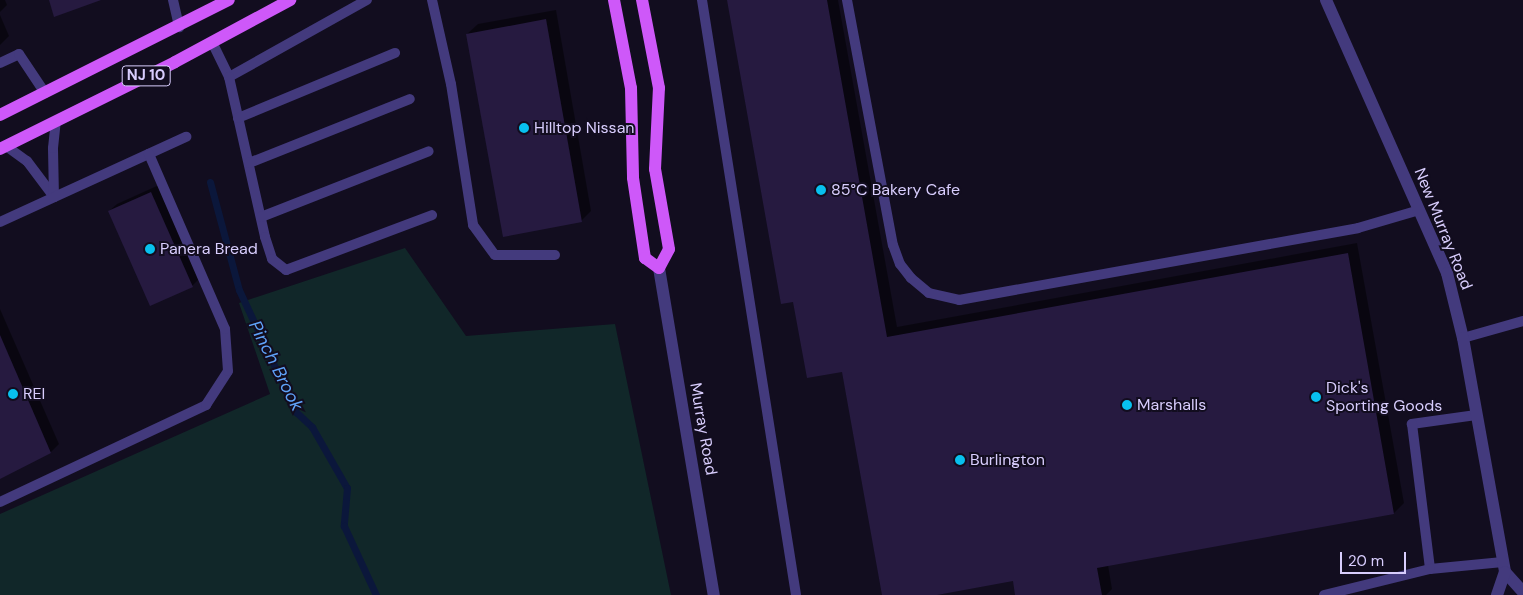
<!DOCTYPE html>
<meta charset="utf-8">
<style>
body{margin:0}
#map{position:relative;width:1523px;height:595px;overflow:hidden;background:#120d1f;font-family:"DM Sans",sans-serif}
div>[style]{position:absolute}
[style*='--x']{left:calc(var(--x)*1px);top:calc(var(--y)*1px);width:calc(var(--w)*1px);rotate:calc(var(--a)*1deg)}
.green>*{inset:0;background:#112729}
.shadow>*{inset:0;background:#0007}
.stream>*{height:7px;margin:-3.5px;padding:0 3.5px;transform-origin:3.5px;border-radius:3.5px;background:#0b173b}
.building>*{inset:0;background:#261a40}
.service>*{height:10px;margin:-5px;padding:0 5px;transform-origin:5px;border-radius:5px;background:#433a7d}
.minor>*{height:12px;margin:-6px;padding:0 6px;transform-origin:6px;border-radius:6px;background:#433a7d}
.tertiary>*{height:12px;margin:-6px;padding:0 6px;transform-origin:6px;border-radius:6px;background:#433a7d}
.primary>*{height:12px;margin:-6px;padding:0 6px;transform-origin:6px;border-radius:6px;background:#ce58f9}
.dots>*{width:14px;height:14px;translate:-50% -50%;box-sizing:border-box;border:2px solid #120d1f;border-radius:50%}
span{translate:-50% -50%;white-space:nowrap;text-align:center;line-height:1.15;-webkit-text-stroke:4px #120d1f;paint-order:stroke}
.shield-label span{padding:1px 4px;background:#120d1f;border:1px solid;border-radius:4px;-webkit-text-stroke-width:0}
.shield-label{font-size:15px;color:#d8cdfd;font-weight:700}
.poi-label{font-size:16px;color:#d8cdfd}
.left{translate:0 -50%;text-align:left}
.street-label{font-size:16px;color:#d8cdfd}
.water-label{font-size:18px;color:#5fa2f9;font-style:italic}
.scale{position:absolute;left:1340px;top:552px;width:66px;height:22px;box-sizing:border-box;border:2px solid #d8cdfd;border-top:0;padding-left:6px;font-size:15px;line-height:18px;white-space:nowrap;color:#d8cdfd;-webkit-text-stroke:4px #120d1f;paint-order:stroke}
</style>
<div id="map">
<div class="green">
<i style="clip-path:polygon(405px 248px,466px 336px,615px 324px,671px 595px,0 595px,0 514px,270px 394px,239px 303px)"></i>
</div>
<div class="shadow">
<i style="clip-path:polygon(0 0,5px 0,7px 5px,0 12px)"></i>
<i style="clip-path:polygon(728px 0,838px 0,897px 327px,1357px 243px,1404px 503px,1394px 513px,1108px 565px,1112px 589px,1106px 595px,1017px 595px,1014px 580px,930px 595px,883px 595px,843px 370px,794px 301px)"></i>
<i style="clip-path:polygon(556px 10px,591px 211px,581px 221px,467px 34px,478px 24px)"></i>
<i style="clip-path:polygon(0 15px,9px 36px,0 45px)"></i>
<i style="clip-path:polygon(159px 185px,200px 278px,192px 286px,109px 211px,117px 204px)"></i>
<i style="clip-path:polygon(0 309px,59px 444px,51px 452px,0 476px)"></i>
</div>
<div class="stream">
<i style="--x:210;--y:182;--w:112;--a:75"></i>
<i style="--x:239;--y:290;--w:135;--a:65"></i>
<i style="--x:296;--y:412;--w:22;--a:43"></i>
<i style="--x:312;--y:427;--w:70;--a:60.2"></i>
<i style="--x:347;--y:488;--w:38;--a:95"></i>
<i style="--x:344;--y:526;--w:76;--a:65.1"></i>
</div>
<div class="building">
<i style="clip-path:polygon(49px 0,101px 0,54px 17px)"></i>
<i style="clip-path:polygon(727px 0,827px 0,887px 337px,1348px 253px,1394px 514px,1097px 568px,1102px 595px,1015px 595px,1013px 581px,937px 595px,882px 595px,842px 372px,807px 378px,793px 302px,781px 304px)"></i>
<i style="clip-path:polygon(546px 19px,582px 222px,503px 237px,466px 34px)"></i>
<i style="clip-path:polygon(151px 192px,193px 287px,150px 306px,108px 211px)"></i>
<i style="clip-path:polygon(0 335px,51px 453px,0 479px)"></i>
</div>
<div class="service">
<i style="--x:173;--y:0;--w:28;--a:77"></i>
<i style="--x:432;--y:0;--w:86;--a:77.3"></i>
<i style="--x:451;--y:84;--w:143;--a:81.1"></i>
<i style="--x:473;--y:225;--w:37;--a:54"></i>
<i style="--x:495;--y:255;--w:60;--a:0"></i>
<i style="--x:702;--y:0;--w:602;--a:81.02"></i>
<i style="--x:847;--y:0;--w:249;--a:79.4"></i>
<i style="--x:893;--y:245;--w:20;--a:70"></i>
<i style="--x:900;--y:264;--w:18;--a:52"></i>
<i style="--x:911;--y:278;--w:23;--a:40"></i>
<i style="--x:929;--y:293;--w:31;--a:13"></i>
<i style="--x:959;--y:300;--w:405;--a:-10.2"></i>
<i style="--x:1358;--y:228;--w:64;--a:-16.4"></i>
<i style="--x:212;--y:42;--w:39;--a:64"></i>
<i style="--x:229;--y:77;--w:158;--a:-29.2"></i>
<i style="--x:0;--y:63;--w:21;--a:-25"></i>
<i style="--x:19;--y:54;--w:47;--a:56.3"></i>
<i style="--x:229;--y:77;--w:164;--a:77.3"></i>
<i style="--x:265;--y:237;--w:23;--a:72"></i>
<i style="--x:272;--y:259;--w:18;--a:38"></i>
<i style="--x:286;--y:270;--w:156;--a:-20.6"></i>
<i style="--x:238;--y:118;--w:170;--a:-22.5"></i>
<i style="--x:6;--y:146;--w:26;--a:36"></i>
<i style="--x:27;--y:161;--w:45;--a:53.1"></i>
<i style="--x:249;--y:163;--w:173;--a:-21.7"></i>
<i style="--x:54;--y:197;--w:49;--a:-91.2"></i>
<i style="--x:53;--y:148;--w:27;--a:-84"></i>
<i style="--x:261;--y:217;--w:180;--a:-21.4"></i>
<i style="--x:0;--y:222;--w:205;--a:-24.6"></i>
<i style="--x:1463;--y:338;--w:62;--a:-15.8"></i>
<i style="--x:1476;--y:415;--w:65;--a:172"></i>
<i style="--x:1412;--y:424;--w:146;--a:82.9"></i>
<i style="--x:1430;--y:569;--w:73;--a:-5.5"></i>
<i style="--x:0;--y:502;--w:228;--a:-25.2"></i>
<i style="--x:206;--y:405;--w:40;--a:-57.1"></i>
<i style="--x:228;--y:371;--w:42;--a:-94.1"></i>
<i style="--x:225;--y:329;--w:191;--a:-113.5"></i>
<i style="--x:1324;--y:595;--w:109;--a:-13.8"></i>
</div>
<div class="minor">
<i style="--x:659;--y:268;--w:332;--a:80.5"></i>
</div>
<div class="tertiary">
<i style="--x:1326;--y:0;--w:299;--a:66.1"></i>
<i style="--x:1447;--y:273;--w:67;--a:76.2"></i>
<i style="--x:1463;--y:338;--w:238;--a:79.8"></i>
<i style="--x:1505;--y:572;--w:27;--a:48"></i>
<i style="--x:1497;--y:595;--w:24;--a:-71"></i>
</div>
<div class="primary">
<i style="--x:614;--y:0;--w:90;--a:79.1"></i>
<i style="--x:631;--y:88;--w:90;--a:88.7"></i>
<i style="--x:633;--y:178;--w:81;--a:81.5"></i>
<i style="--x:645;--y:258;--w:17;--a:36"></i>
<i style="--x:659;--y:268;--w:21;--a:-62"></i>
<i style="--x:669;--y:249;--w:81;--a:-99.9"></i>
<i style="--x:655;--y:169;--w:81;--a:-87.2"></i>
<i style="--x:659;--y:88;--w:90;--a:-100.9"></i>
<i style="--x:0;--y:115;--w:256;--a:-26.7"></i>
<i style="--x:0;--y:149;--w:195;--a:-26.4"></i>
<i style="--x:175;--y:62;--w:131;--a:-28.3"></i>
</div>
<div class="dots">
<i style="left:524px;top:128px;background:#08c0ee"></i>
<i style="left:821px;top:190px;background:#08c0ee"></i>
<i style="left:150px;top:249px;background:#08c0ee"></i>
<i style="left:13px;top:394px;background:#08c0ee"></i>
<i style="left:1316px;top:397px;background:#08c0ee"></i>
<i style="left:1127px;top:405px;background:#08c0ee"></i>
<i style="left:960px;top:460px;background:#08c0ee"></i>
</div>
<div class="shield-label">
<span style="left:146px;top:76px">NJ 10</span>
</div>
<div class="poi-label">
<span class="left" style="left:534px;top:128px">Hilltop Nissan</span>
<span class="left" style="left:831px;top:190px">85°C Bakery Cafe</span>
<span class="left" style="left:160px;top:249px">Panera Bread</span>
<span class="left" style="left:1326px;top:397px">Dick's<br>Sporting Goods</span>
<span class="left" style="left:23px;top:394px">REI</span>
<span class="left" style="left:1137px;top:405px">Marshalls</span>
<span class="left" style="left:970px;top:460px">Burlington</span>
</div>
<div class="street-label">
<span style="left:1443px;top:229px;rotate:68deg">New Murray Road</span>
<span style="left:703px;top:429px;rotate:80deg">Murray Road</span>
</div>
<div class="water-label">
<span style="left:276px;top:366px;rotate:63deg">Pinch Brook</span>
</div>
<div class="scale">20 m</div>
</div>
